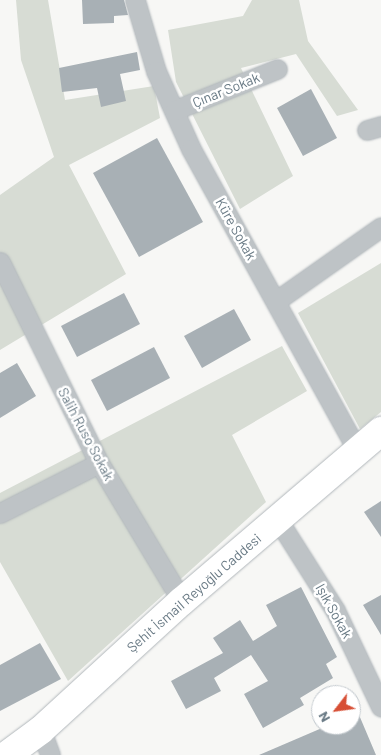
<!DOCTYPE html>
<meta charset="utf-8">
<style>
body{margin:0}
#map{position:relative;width:381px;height:755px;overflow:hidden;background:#f7f7f5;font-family:Barlow,sans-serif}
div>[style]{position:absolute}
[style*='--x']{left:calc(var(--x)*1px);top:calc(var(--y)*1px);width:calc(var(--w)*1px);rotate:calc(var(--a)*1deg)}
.green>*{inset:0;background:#d7dcd4}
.building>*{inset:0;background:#a8b0b5}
.roads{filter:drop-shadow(0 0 1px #b1b7bb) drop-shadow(0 0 1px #b1b7bb)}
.street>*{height:19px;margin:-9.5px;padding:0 9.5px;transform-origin:9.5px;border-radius:9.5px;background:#bec3c6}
.secondary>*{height:28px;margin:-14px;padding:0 14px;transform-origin:14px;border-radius:14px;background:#fff}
span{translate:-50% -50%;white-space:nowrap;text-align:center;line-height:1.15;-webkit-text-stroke:5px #fff;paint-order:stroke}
.street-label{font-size:14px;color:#687984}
.north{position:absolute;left:311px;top:685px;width:50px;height:50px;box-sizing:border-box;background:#fff;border:1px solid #c3c9ce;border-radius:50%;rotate:240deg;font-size:14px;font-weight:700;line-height:20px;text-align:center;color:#687984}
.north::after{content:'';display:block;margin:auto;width:18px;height:22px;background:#d74f35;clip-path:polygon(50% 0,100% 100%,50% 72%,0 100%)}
</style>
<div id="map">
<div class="green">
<i style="clip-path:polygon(16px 0,48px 0,65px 100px,154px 86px,160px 118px,69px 165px,126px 274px,0 350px,0 195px,54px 157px,21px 60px)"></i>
<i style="clip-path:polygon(252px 0,299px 0,308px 41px,358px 110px,337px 116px,296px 54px,241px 68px,293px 176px,240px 209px,176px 82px,168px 30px,243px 16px)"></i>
<i style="clip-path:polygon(381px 263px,381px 412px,360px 429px,298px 313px)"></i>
<i style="clip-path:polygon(282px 346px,307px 391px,232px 435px,266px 502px,68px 681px,0 562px,0 493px)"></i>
</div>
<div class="building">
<i style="clip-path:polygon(82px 0,124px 0,128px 15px,114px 16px,114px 23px,83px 24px)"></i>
<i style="clip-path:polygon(137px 52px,140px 70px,120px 74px,126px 101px,101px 107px,97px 88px,62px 92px,59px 68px)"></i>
<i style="clip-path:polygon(311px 89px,337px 138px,303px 156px,277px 108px)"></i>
<i style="clip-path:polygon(157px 138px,203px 222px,139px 257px,93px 173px)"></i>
<i style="clip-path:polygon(124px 293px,140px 324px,77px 357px,61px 326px)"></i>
<i style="clip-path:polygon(234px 309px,251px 340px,202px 368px,184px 336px)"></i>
<i style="clip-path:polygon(154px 347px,170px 378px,107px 411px,91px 380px)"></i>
<i style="clip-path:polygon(17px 363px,36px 396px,0 418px,0 373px)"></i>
<i style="clip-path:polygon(381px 501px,381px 537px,364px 512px)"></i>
<i style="clip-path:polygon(301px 587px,337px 657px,326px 664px,333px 678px,300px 698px,304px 705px,263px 728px,244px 694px,268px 681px,251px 655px,214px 678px,221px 691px,186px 709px,171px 681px,223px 653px,213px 638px,240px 620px,253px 641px,277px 626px,266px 605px)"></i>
<i style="clip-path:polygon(381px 595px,381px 635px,363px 605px)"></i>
<i style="clip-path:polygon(40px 643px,61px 679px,0 711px,0 665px)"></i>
<i style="clip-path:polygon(351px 696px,376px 755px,259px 755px,329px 725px,351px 725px)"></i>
</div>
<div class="roads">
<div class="street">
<i style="--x:135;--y:0;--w:74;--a:73.5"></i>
<i style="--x:156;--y:71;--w:85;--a:65.8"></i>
<i style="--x:191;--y:149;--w:344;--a:61.1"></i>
<i style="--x:175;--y:110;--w:110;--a:-21.9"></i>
<i style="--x:367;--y:130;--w:15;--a:-16"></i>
<i style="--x:0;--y:262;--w:224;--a:63.8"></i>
<i style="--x:99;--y:463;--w:161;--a:59"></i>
<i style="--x:276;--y:301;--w:128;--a:-35.2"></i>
<i style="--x:0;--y:513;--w:111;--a:-26.8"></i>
<i style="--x:278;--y:520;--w:107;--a:57.7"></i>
<i style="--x:335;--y:610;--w:107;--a:64.6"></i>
<i style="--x:41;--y:730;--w:27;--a:70"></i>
</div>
<div class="secondary">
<i style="--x:7;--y:755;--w:42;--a:-36.3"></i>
<i style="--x:41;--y:730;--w:191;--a:-42.5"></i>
<i style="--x:182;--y:601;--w:262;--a:-40.5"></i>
</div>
</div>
<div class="street-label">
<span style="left:226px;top:90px;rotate:-22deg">Çınar Sokak</span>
<span style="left:236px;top:229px;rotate:61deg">Küre Sokak</span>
<span style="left:86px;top:434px;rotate:62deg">Salih Ruso Sokak</span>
<span style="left:194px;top:593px;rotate:-41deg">Şehit İsmail Reyoğlu Caddesi</span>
<span style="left:334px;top:611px;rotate:61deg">Işık Sokak</span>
</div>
<div class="north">N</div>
</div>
